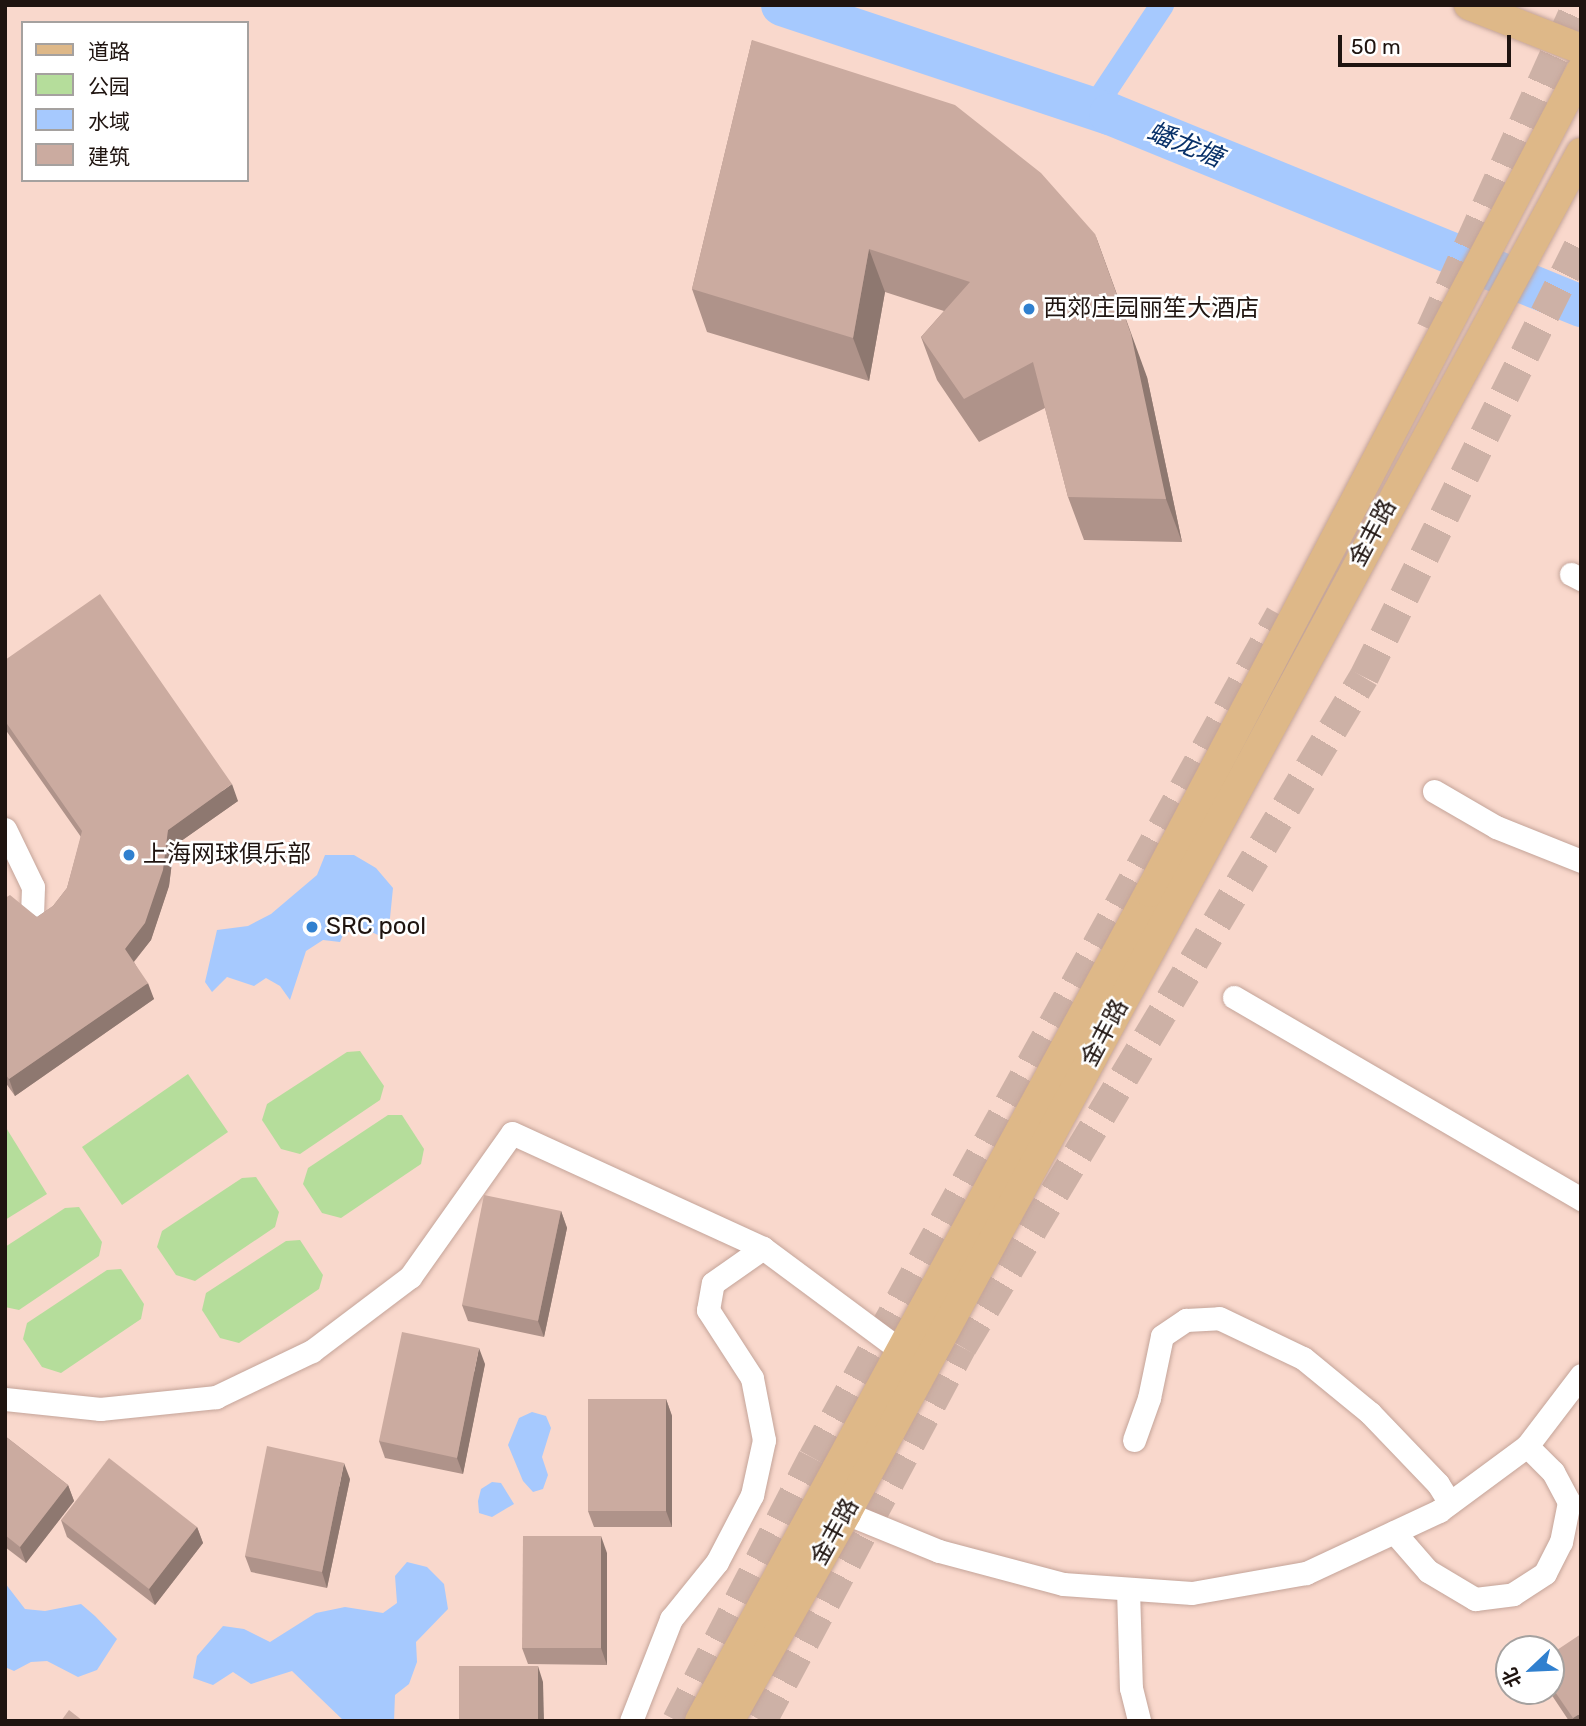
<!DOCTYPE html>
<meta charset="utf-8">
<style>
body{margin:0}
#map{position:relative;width:1586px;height:1726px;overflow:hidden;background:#f9d8cc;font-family:Rubik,"Noto Sans SC",sans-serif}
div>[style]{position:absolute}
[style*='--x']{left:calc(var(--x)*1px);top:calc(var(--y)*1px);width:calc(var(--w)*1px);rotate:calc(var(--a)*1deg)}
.green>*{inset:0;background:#b5dd9b}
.water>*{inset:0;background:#a6c9fe}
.canal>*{height:24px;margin:-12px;padding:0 12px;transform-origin:12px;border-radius:12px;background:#a6c9fe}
.river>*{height:42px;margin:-21px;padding:0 21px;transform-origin:21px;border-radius:21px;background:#a6c9fe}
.major-tunnel>*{height:30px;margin-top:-15px;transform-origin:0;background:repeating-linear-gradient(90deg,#cdb1a6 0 30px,transparent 0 45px)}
.roads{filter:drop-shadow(0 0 2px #c4a499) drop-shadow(0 0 2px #c4a499)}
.minor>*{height:23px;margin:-11.5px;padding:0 11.5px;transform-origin:11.5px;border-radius:11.5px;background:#fff}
.major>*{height:30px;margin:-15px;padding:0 15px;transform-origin:15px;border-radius:15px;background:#deb888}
.wall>*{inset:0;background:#af938a}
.shaded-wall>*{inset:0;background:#8e7870}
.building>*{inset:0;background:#cbaba0}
.dots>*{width:19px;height:19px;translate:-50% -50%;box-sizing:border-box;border:4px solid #fff;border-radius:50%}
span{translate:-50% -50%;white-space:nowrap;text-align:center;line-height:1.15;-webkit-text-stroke:5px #fff;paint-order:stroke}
.poi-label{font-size:24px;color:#1f1410}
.left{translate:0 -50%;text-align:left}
.street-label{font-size:24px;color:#1f1410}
.water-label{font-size:26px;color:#083169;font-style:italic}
.frame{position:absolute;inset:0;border:7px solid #1f1410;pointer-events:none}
.legend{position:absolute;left:21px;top:21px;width:228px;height:161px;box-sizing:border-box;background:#fff;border:2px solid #a5a19f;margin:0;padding:9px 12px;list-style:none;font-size:21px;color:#1f1410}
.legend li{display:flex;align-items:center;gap:14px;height:35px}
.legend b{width:35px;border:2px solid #a5a19f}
.north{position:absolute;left:1495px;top:1635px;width:70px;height:70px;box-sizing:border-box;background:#fff;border:2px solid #a5a19f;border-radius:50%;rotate:247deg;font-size:19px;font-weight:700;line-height:28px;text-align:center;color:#1f1410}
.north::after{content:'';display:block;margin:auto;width:24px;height:32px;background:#3080cf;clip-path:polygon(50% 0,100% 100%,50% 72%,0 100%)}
.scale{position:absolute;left:1338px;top:35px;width:173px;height:32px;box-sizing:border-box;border:4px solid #1f1410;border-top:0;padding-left:9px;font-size:21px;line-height:24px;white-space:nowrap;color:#1f1410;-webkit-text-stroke:5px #fff;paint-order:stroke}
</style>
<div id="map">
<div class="green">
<i style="clip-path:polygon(360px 1051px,384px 1086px,380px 1100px,300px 1154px,281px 1149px,262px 1120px,267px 1104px,347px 1052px)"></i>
<i style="clip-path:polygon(188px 1074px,228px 1132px,122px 1205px,82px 1147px)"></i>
<i style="clip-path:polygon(388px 1115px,402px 1115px,424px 1149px,421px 1164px,341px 1218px,322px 1213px,303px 1184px,308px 1168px)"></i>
<i style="clip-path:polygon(5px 1126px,47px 1194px,5px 1220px)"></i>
<i style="clip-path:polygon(256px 1177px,279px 1212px,275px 1227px,195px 1281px,176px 1275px,157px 1247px,162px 1231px,242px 1178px)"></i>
<i style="clip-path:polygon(79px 1207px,102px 1242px,99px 1256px,19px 1310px,5px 1307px,5px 1247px,65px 1208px)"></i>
<i style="clip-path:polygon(300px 1240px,323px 1275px,319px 1289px,239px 1343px,220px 1338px,202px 1310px,206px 1293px,286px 1241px)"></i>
<i style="clip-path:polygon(121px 1269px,144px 1304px,141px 1319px,61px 1373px,42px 1367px,23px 1339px,27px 1323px,107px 1270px)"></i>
</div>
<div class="water">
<i style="clip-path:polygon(325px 855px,354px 855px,376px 868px,393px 888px,390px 918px,378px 935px,363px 928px,344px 933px,340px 942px,323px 940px,306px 951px,290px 1000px,280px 986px,266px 978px,254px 986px,227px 977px,212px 992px,205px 982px,217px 930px,248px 926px,271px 914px,317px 875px)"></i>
<i style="clip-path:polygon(532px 1412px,546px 1416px,551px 1428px,542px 1457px,548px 1475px,543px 1489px,533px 1492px,523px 1481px,508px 1445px,519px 1418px)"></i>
<i style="clip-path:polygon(492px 1482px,501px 1483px,514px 1504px,492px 1517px,479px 1513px,478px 1501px,481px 1489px)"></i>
<i style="clip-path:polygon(407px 1562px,427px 1567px,444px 1584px,448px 1609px,416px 1642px,417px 1662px,409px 1684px,395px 1695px,394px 1721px,344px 1721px,292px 1671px,251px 1684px,233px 1672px,213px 1685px,193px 1678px,197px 1656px,223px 1626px,244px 1629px,270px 1642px,316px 1613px,345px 1607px,383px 1613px,397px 1603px,395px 1576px)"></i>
<i style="clip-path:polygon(5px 1583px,25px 1609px,45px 1611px,81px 1604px,95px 1616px,117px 1639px,97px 1670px,78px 1677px,47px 1661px,31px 1662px,14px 1671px,5px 1667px)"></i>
</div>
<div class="canal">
<i style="--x:1093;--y:109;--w:125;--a:-56.4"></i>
</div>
<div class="river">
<i style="--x:782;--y:5;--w:346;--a:18.4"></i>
<i style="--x:1110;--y:114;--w:509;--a:22.18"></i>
</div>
<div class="major-tunnel">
<i style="--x:1431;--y:330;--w:356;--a:-65.8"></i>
<i style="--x:677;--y:1721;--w:296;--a:-62.7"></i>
<i style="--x:813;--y:1458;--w:964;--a:-61.01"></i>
<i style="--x:762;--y:1721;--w:424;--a:-61.9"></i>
<i style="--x:962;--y:1347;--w:781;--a:-59.04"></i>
<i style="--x:1364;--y:677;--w:486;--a:-63.5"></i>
</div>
<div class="roads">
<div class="minor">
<i style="--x:1571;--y:574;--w:11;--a:27"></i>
<i style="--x:1434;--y:791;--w:72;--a:30.1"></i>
<i style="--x:1496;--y:827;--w:92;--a:21.8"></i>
<i style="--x:5;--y:829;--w:64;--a:64.2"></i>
<i style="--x:33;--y:887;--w:24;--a:92"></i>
<i style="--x:1234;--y:997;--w:402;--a:30.2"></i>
<i style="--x:5;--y:1399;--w:96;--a:6"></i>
<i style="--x:100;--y:1409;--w:117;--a:-5.9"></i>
<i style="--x:216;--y:1397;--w:106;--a:-25.6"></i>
<i style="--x:312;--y:1351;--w:123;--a:-37.1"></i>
<i style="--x:410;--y:1277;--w:176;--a:-54.7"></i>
<i style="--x:512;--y:1133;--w:276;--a:24.6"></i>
<i style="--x:763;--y:1248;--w:188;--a:36.6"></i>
<i style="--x:1134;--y:1440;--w:45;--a:-70.3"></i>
<i style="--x:1149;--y:1398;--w:63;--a:-78.2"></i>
<i style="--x:1162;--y:1336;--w:29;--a:-34"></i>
<i style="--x:1186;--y:1320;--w:33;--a:-3"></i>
<i style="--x:1219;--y:1318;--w:93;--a:25.5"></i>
<i style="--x:1303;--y:1358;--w:87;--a:39.4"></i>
<i style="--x:1370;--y:1413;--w:98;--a:46.2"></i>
<i style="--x:1438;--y:1484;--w:22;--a:58"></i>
<i style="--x:846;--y:1513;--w:100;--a:22.2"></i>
<i style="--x:939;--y:1551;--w:128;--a:14.9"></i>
<i style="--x:1063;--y:1584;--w:129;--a:4"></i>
<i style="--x:1192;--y:1593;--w:116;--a:-10"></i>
<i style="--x:1306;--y:1573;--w:147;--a:-25"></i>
<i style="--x:1439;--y:1511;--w:109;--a:-36.5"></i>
<i style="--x:1527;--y:1446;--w:89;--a:-52.7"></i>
<i style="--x:1394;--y:1532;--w:52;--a:48.9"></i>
<i style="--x:1428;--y:1571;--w:55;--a:30.8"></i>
<i style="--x:1475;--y:1599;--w:38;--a:-7"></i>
<i style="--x:1513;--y:1594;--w:38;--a:-33"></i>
<i style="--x:1545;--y:1573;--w:35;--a:-63"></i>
<i style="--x:1561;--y:1542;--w:41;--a:-78.7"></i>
<i style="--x:1569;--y:1502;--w:34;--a:-118"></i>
<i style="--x:1553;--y:1472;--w:37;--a:-135"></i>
<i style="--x:1128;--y:1589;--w:99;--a:88.3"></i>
<i style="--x:1131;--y:1688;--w:34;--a:76"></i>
<i style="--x:631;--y:1721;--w:110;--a:-68.6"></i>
<i style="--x:671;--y:1619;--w:73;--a:-51.1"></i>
<i style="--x:717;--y:1562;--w:76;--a:-62.4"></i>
<i style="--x:752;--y:1495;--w:56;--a:-77.7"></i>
<i style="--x:764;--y:1440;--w:63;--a:-101"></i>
<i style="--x:752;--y:1378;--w:81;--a:-122.9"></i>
<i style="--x:708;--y:1310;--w:27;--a:-80"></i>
<i style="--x:713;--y:1283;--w:61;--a:-35"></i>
</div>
<div class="major">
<i style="--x:1469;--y:5;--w:120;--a:21.4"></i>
<i style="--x:700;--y:1721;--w:943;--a:-61.51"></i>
<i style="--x:1150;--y:892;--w:927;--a:-62.3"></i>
<i style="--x:729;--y:1721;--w:239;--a:-60.6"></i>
<i style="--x:846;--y:1513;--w:1546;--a:-61.61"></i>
</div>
</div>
<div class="wall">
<i style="clip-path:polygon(752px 40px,1147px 377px,1182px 542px,1084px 540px,1068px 497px,1045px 408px,979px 442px,937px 380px,921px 337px,944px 311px,885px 292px,869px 381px,707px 332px,692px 289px)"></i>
<i style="clip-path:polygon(5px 660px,238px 801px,174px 846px,169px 886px,151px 940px,134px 962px,154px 999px,15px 1096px,5px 1082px,5px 898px,37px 917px,53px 906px,67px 888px,81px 837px,5px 729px)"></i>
<i style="clip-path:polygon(561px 1211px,567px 1228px,544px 1337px,468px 1321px,462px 1305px)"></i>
<i style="clip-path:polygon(485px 1364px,463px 1474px,385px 1458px,379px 1441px)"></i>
<i style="clip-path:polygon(666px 1399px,672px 1416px,672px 1527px,594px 1527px,588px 1511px)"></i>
<i style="clip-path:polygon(5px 1436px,68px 1485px,74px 1501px,26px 1563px,5px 1547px)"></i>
<i style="clip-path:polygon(350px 1479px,327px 1588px,251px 1572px,245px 1556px)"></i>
<i style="clip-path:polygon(61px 1520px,197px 1527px,203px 1543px,155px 1605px,67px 1537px)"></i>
<i style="clip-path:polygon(607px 1553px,607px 1665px,528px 1664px,522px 1648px)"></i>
<i style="clip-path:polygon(1551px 1654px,1581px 1721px,1569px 1721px,1549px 1691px,1551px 1691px)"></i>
</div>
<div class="shaded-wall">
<i style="clip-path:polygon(1095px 234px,1147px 377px,1182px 542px,1166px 499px)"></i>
<i style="clip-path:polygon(869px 249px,885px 292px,869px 381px,853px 338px)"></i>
<i style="clip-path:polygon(232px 784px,238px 801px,174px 846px,169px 886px,151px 940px,131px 965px,125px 949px,168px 830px)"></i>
<i style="clip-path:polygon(148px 983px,154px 999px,15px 1096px,9px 1079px)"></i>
<i style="clip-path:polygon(561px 1211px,567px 1228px,544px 1337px,538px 1321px)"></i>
<i style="clip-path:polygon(479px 1348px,485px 1364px,463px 1474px,457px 1458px)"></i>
<i style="clip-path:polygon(666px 1399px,672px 1416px,672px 1527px,666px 1511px)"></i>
<i style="clip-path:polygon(344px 1463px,350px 1479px,327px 1588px,322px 1572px)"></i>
<i style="clip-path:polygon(68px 1485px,74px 1501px,26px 1563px,20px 1547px)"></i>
<i style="clip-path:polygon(197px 1527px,203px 1543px,155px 1605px,149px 1589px)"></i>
<i style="clip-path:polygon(601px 1536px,607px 1553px,607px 1665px,601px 1648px)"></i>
<i style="clip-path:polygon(538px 1666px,543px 1682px,544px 1721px,538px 1721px)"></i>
<i style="clip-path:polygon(1581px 1713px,1581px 1721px,1574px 1721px,1573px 1718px)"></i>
</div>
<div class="building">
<i style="clip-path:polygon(752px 40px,955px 105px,1041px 173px,1095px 234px,1131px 334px,1166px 499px,1068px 497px,1033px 362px,964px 399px,921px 337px,970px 282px,869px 249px,853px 338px,692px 289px)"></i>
<i style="clip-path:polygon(100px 594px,232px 784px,168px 830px,163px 870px,145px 923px,125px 949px,148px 983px,9px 1079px,5px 1074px,5px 898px,10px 895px,37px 917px,53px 906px,67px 888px,82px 831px,5px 721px,5px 660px)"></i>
<i style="clip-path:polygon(484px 1195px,561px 1211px,538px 1321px,462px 1305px)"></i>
<i style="clip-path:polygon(402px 1332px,479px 1348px,457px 1458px,379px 1441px)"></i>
<i style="clip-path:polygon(588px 1399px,666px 1399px,666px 1511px,588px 1511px)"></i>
<i style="clip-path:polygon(5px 1436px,68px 1485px,20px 1547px,5px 1535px)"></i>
<i style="clip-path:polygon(267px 1446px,344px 1463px,322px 1572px,245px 1556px)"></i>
<i style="clip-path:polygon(109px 1458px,197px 1527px,149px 1589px,61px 1520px)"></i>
<i style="clip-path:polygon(523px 1536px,601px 1536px,601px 1648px,522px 1648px)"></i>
<i style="clip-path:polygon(1581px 1634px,1581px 1713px,1573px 1718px,1551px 1686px,1551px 1654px)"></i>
<i style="clip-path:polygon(459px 1666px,538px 1666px,538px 1721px,459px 1721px)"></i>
<i style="clip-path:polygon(69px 1710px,83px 1721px,61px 1721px)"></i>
</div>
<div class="dots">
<i style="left:1029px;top:309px;background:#3080cf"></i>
<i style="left:129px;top:855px;background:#3080cf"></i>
<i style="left:312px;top:927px;background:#3080cf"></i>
</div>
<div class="poi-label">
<span class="left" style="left:1043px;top:309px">西郊庄园丽笙大酒店</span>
<span class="left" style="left:143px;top:855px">上海网球俱乐部</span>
<span class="left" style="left:326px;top:927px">SRC pool</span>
</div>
<div class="street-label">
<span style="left:1373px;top:533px;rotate:-62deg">金丰路</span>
<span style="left:1105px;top:1033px;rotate:-62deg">金丰路</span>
<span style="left:835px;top:1532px;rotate:-61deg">金丰路</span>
</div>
<div class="water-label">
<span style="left:1185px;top:145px;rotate:22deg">蟠龙塘</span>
</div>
<div class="frame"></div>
<ul class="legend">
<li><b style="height:9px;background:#deb888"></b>道路</li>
<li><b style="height:19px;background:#b5dd9b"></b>公园</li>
<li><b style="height:19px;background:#a6c9fe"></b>水域</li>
<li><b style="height:19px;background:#cbaba0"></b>建筑</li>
</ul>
<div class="north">北</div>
<div class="scale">50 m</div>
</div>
